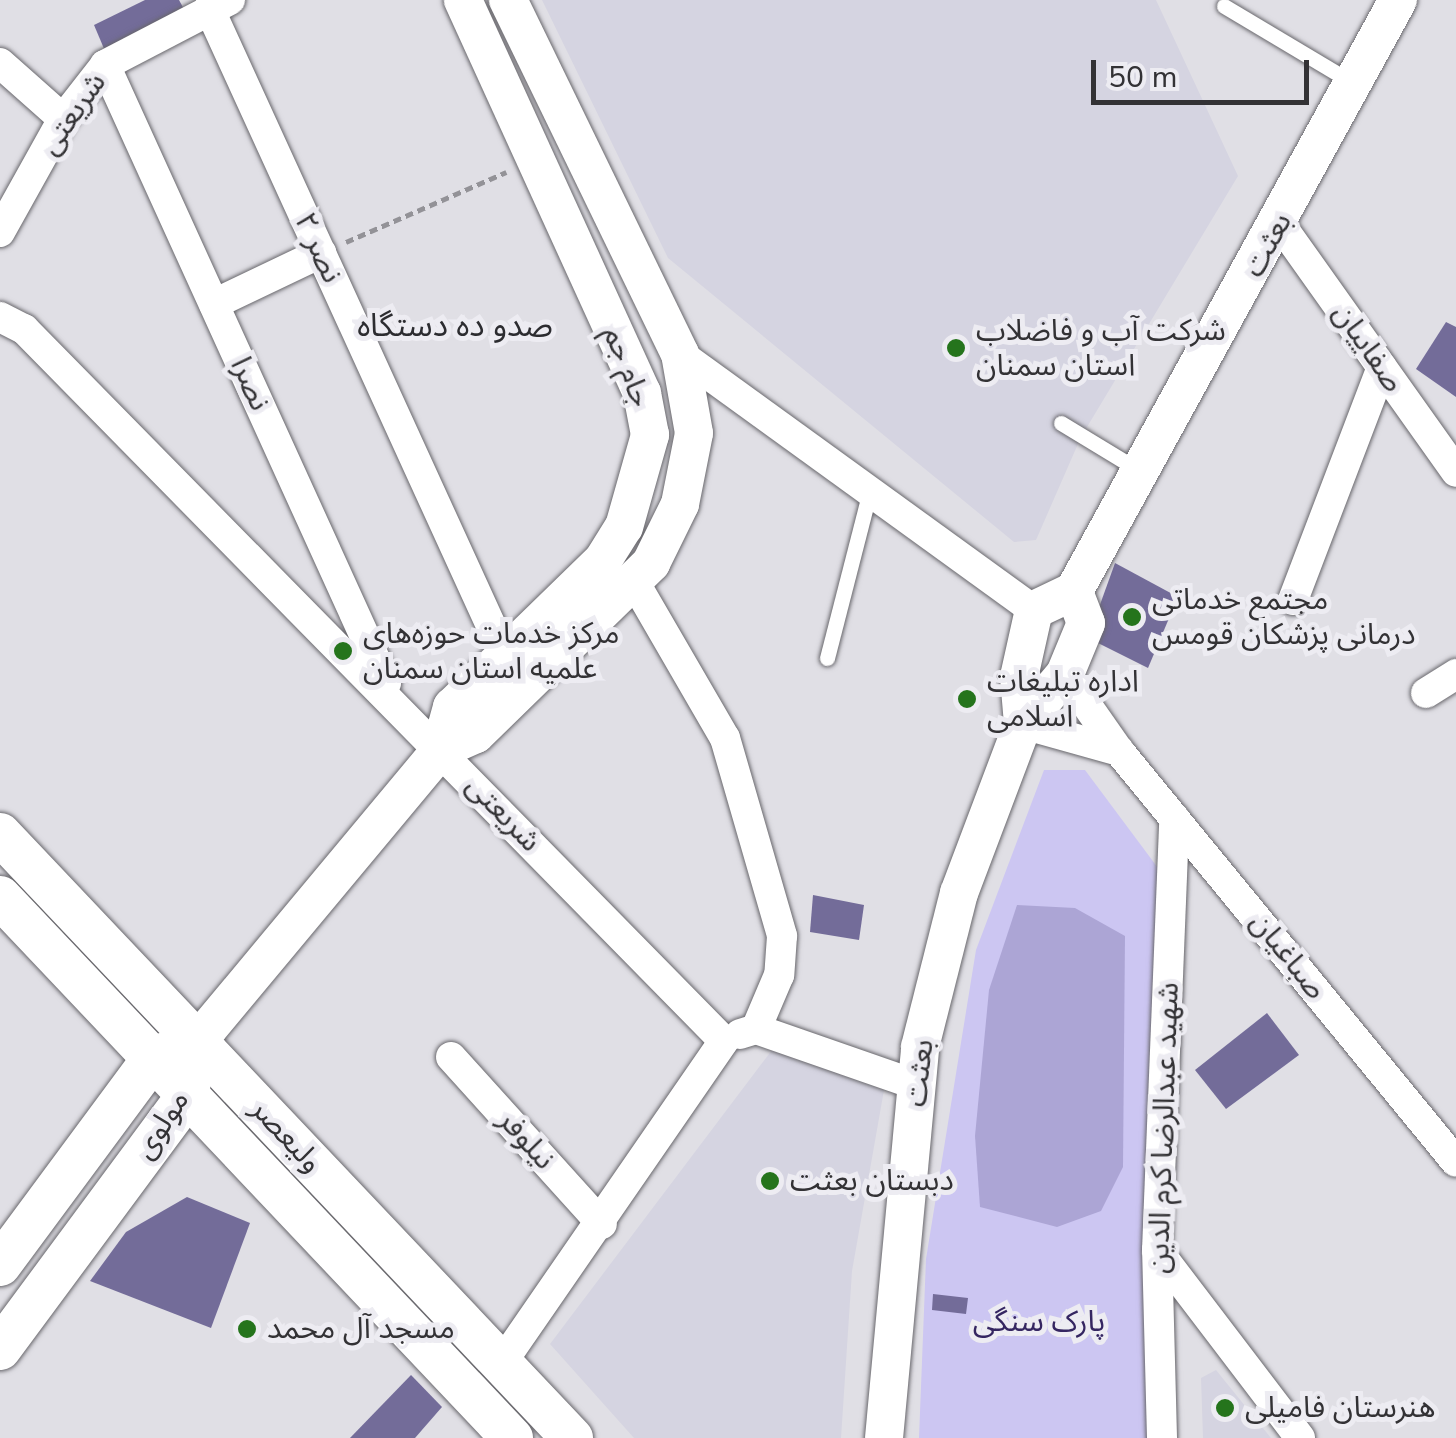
<!DOCTYPE html>
<meta charset="utf-8">
<style>
body{margin:0}
#map{position:relative;width:1456px;height:1438px;overflow:hidden;background:#e0dfe5;font-family:"Nunito Sans","Noto Sans Arabic",sans-serif}
div>[style]{position:absolute}
[style*='--x']{left:calc(var(--x)*1px);top:calc(var(--y)*1px);width:calc(var(--w)*1px);rotate:calc(var(--a)*1deg)}
.built>*{inset:0;background:#d5d4e1}
.green>*{inset:0;background:#ccc6f2}
.water>*{inset:0;background:#aca5d5}
.building>*{inset:0;background:#736c99}
.path>*{height:5px;margin-top:-2.5px;transform-origin:0;background:repeating-linear-gradient(90deg,#939297 0 8px,transparent 0 13px)}
.roads{filter:drop-shadow(0 0 2px #68676c) drop-shadow(0 0 2px #68676c)}
.service>*{height:15px;margin:-7.5px;padding:0 7.5px;transform-origin:7.5px;border-radius:7.5px;background:#fff}
.minor>*{height:30px;margin:-15px;padding:0 15px;transform-origin:15px;border-radius:15px;background:#fff}
.tertiary>*{height:38px;margin:-19px;padding:0 19px;transform-origin:19px;border-radius:19px;background:#fff}
.secondary>*{height:42px;margin:-21px;padding:0 21px;transform-origin:21px;border-radius:21px;background:#fff}
.dots>*{width:28px;height:28px;translate:-50% -50%;box-sizing:border-box;border:5px solid #edecf2;border-radius:50%}
span{translate:-50% -50%;white-space:nowrap;text-align:center;line-height:1.15;-webkit-text-stroke:10px #edecf2;paint-order:stroke}
.street-label{font-size:30px;color:#333235}
.poi-label{font-size:30px;color:#333235}
.left{translate:0 -50%;text-align:left}
.park-label{font-size:30px;color:#352661}
.neighbourhood-label{font-size:32px;color:#2c2c30}
.scale{position:absolute;left:1091px;top:60px;width:218px;height:45px;box-sizing:border-box;border:5px solid #333235;border-top:0;padding-left:12px;font-size:30px;line-height:35px;white-space:nowrap;color:#333235;-webkit-text-stroke:8px #edecf2;paint-order:stroke}
</style>
<div id="map">
<div class="built">
<i style="clip-path:polygon(542px 0,1156px 0,1238px 176px,1081px 437px,1036px 540px,1014px 542px,668px 258px)"></i>
<i style="clip-path:polygon(772px 1050px,884px 1090px,852px 1271px,841px 1438px,634px 1438px,550px 1344px)"></i>
<i style="clip-path:polygon(1216px 1370px,1271px 1438px,1203px 1438px,1201px 1378px)"></i>
</div>
<div class="green">
<i style="clip-path:polygon(1044px 770px,1085px 770px,1158px 868px,1156px 1438px,919px 1438px,926px 1259px,976px 950px)"></i>
</div>
<div class="water">
<i style="clip-path:polygon(1017px 905px,1075px 908px,1125px 936px,1123px 1167px,1101px 1211px,1057px 1227px,980px 1207px,975px 1136px,989px 990px)"></i>
</div>
<div class="building">
<i style="clip-path:polygon(145px 0,179px 0,185px 11px,105px 51px,94px 25px)"></i>
<i style="clip-path:polygon(1446px 322px,1456px 327px,1456px 397px,1416px 369px)"></i>
<i style="clip-path:polygon(1115px 563px,1178px 597px,1148px 668px,1088px 638px)"></i>
<i style="clip-path:polygon(813px 895px,864px 905px,859px 940px,810px 932px)"></i>
<i style="clip-path:polygon(1267px 1013px,1299px 1055px,1226px 1109px,1195px 1070px)"></i>
<i style="clip-path:polygon(187px 1197px,250px 1223px,211px 1328px,90px 1281px,126px 1232px)"></i>
<i style="clip-path:polygon(933px 1294px,968px 1298px,966px 1314px,932px 1310px)"></i>
<i style="clip-path:polygon(411px 1375px,442px 1407px,415px 1438px,350px 1438px)"></i>
</div>
<div class="path">
<i style="--x:346;--y:242;--w:175;--a:-23.6"></i>
</div>
<div class="roads">
<div class="service">
<i style="--x:1224;--y:6;--w:150;--a:30.8"></i>
<i style="--x:1061;--y:423;--w:92;--a:31.3"></i>
<i style="--x:827;--y:658;--w:173;--a:-75.6"></i>
</div>
<div class="minor">
<i style="--x:209;--y:8;--w:708;--a:65.46"></i>
<i style="--x:0;--y:63;--w:84;--a:41.6"></i>
<i style="--x:105;--y:65;--w:679;--a:65.55"></i>
<i style="--x:1280;--y:224;--w:304;--a:54.6"></i>
<i style="--x:0;--y:232;--w:129;--a:-60.9"></i>
<i style="--x:63;--y:119;--w:68;--a:-52.1"></i>
<i style="--x:105;--y:65;--w:141;--a:-27.5"></i>
<i style="--x:214;--y:304;--w:119;--a:-25.5"></i>
<i style="--x:0;--y:317;--w:27;--a:27"></i>
<i style="--x:24;--y:329;--w:998;--a:45.49"></i>
<i style="--x:680;--y:354;--w:437;--a:35.9"></i>
<i style="--x:635;--y:583;--w:179;--a:59.9"></i>
<i style="--x:725;--y:738;--w:206;--a:73.9"></i>
<i style="--x:782;--y:936;--w:39;--a:94"></i>
<i style="--x:779;--y:975;--w:59;--a:113.1"></i>
<i style="--x:1293;--y:600;--w:249;--a:-69.1"></i>
<i style="--x:1065;--y:674;--w:94;--a:55"></i>
<i style="--x:1119;--y:751;--w:531;--a:50.65"></i>
<i style="--x:1426;--y:693;--w:36;--a:-32"></i>
<i style="--x:1023;--y:724;--w:100;--a:15.7"></i>
<i style="--x:740;--y:1034;--w:17;--a:-17"></i>
<i style="--x:756;--y:1029;--w:170;--a:19.2"></i>
<i style="--x:451;--y:1057;--w:225;--a:47.9"></i>
<i style="--x:1157;--y:1250;--w:236;--a:52.7"></i>
<i style="--x:501;--y:1364;--w:393;--a:-55.4"></i>
<i style="--x:1162;--y:1438;--w:188;--a:-91.5"></i>
<i style="--x:1157;--y:1250;--w:432;--a:-87.7"></i>
</div>
<div class="tertiary">
<i style="--x:1074;--y:591;--w:674;--a:-61.27"></i>
<i style="--x:440;--y:750;--w:39;--a:-24"></i>
<i style="--x:476;--y:734;--w:245;--a:-44.3"></i>
<i style="--x:651;--y:563;--w:66;--a:-63.8"></i>
<i style="--x:680;--y:504;--w:72;--a:-78.8"></i>
<i style="--x:694;--y:433;--w:80;--a:-100"></i>
<i style="--x:680;--y:354;--w:394;--a:-115.9"></i>
<i style="--x:197;--y:1042;--w:380;--a:-50.2"></i>
<i style="--x:440;--y:750;--w:45;--a:-74.4"></i>
<i style="--x:452;--y:707;--w:211;--a:-44.2"></i>
<i style="--x:603;--y:560;--w:39;--a:-58"></i>
<i style="--x:624;--y:527;--w:96;--a:-74.2"></i>
<i style="--x:650;--y:435;--w:43;--a:-100.8"></i>
<i style="--x:642;--y:393;--w:432;--a:-114.5"></i>
<i style="--x:884;--y:1438;--w:393;--a:-84.7"></i>
<i style="--x:920;--y:1047;--w:159;--a:-75.8"></i>
<i style="--x:959;--y:893;--w:181;--a:-69.3"></i>
<i style="--x:1023;--y:724;--w:65;--a:-50"></i>
<i style="--x:1065;--y:674;--w:55;--a:-67.6"></i>
<i style="--x:1086;--y:623;--w:34;--a:-111"></i>
<i style="--x:1074;--y:591;--w:44;--a:154.6"></i>
<i style="--x:1034;--y:610;--w:69;--a:102.6"></i>
<i style="--x:1019;--y:677;--w:47;--a:85.1"></i>
</div>
<div class="secondary">
<i style="--x:0;--y:834;--w:832;--a:46.56"></i>
<i style="--x:0;--y:897;--w:745;--a:46.58"></i>
<i style="--x:0;--y:1265;--w:257;--a:-53.5"></i>
<i style="--x:153;--y:1058;--w:26;--a:-21"></i>
<i style="--x:0;--y:1349;--w:316;--a:-53.5"></i>
<i style="--x:188;--y:1095;--w:28;--a:-82"></i>
</div>
</div>
<div class="dots">
<i style="left:956px;top:348px;background:#25741c"></i>
<i style="left:1132px;top:617px;background:#25741c"></i>
<i style="left:343px;top:651px;background:#25741c"></i>
<i style="left:967px;top:699px;background:#25741c"></i>
<i style="left:770px;top:1181px;background:#25741c"></i>
<i style="left:247px;top:1329px;background:#25741c"></i>
<i style="left:1225px;top:1408px;background:#25741c"></i>
</div>
<div class="street-label">
<span style="left:73px;top:114px;rotate:-55deg">شریعتی</span>
<span style="left:1268px;top:245px;rotate:-61deg">بعثت</span>
<span style="left:318px;top:248px;rotate:65deg">نصر ۲</span>
<span style="left:1368px;top:348px;rotate:55deg">صفاییان</span>
<span style="left:627px;top:367px;rotate:69deg">جام جم</span>
<span style="left:250px;top:384px;rotate:66deg">نصرا</span>
<span style="left:503px;top:814px;rotate:46deg">شریعتی</span>
<span style="left:1288px;top:956px;rotate:51deg">صباغیان</span>
<span style="left:920px;top:1073px;rotate:-83deg">بعثت</span>
<span style="left:162px;top:1125px;rotate:-57deg">مولوی</span>
<span style="left:1164px;top:1128px;rotate:-88deg">شهید عبدالرضا کرم الدین</span>
<span style="left:286px;top:1136px;rotate:47deg">ولیعصر</span>
<span style="left:526px;top:1140px;rotate:48deg">نیلوفر</span>
</div>
<div class="poi-label">
<span class="left" style="left:976px;top:348px">شرکت آب و فاضلاب<br>استان سمنان</span>
<span class="left" style="left:1152px;top:617px">مجتمع خدماتی<br>درمانی پزشکان قومس</span>
<span class="left" style="left:363px;top:651px">مرکز خدمات حوزه‌های<br>علمیه استان سمنان</span>
<span class="left" style="left:987px;top:699px">اداره تبلیغات<br>اسلامی</span>
<span class="left" style="left:790px;top:1181px">دبستان بعثت</span>
<span class="left" style="left:267px;top:1329px">مسجد آل محمد</span>
<span class="left" style="left:1245px;top:1408px">هنرستان فامیلی</span>
</div>
<div class="park-label">
<span style="left:1039px;top:1322px">پارک سنگی</span>
</div>
<div class="neighbourhood-label">
<span style="left:455px;top:326px">صدو ده دستگاه</span>
</div>
<div class="scale">50 m</div>
</div>
